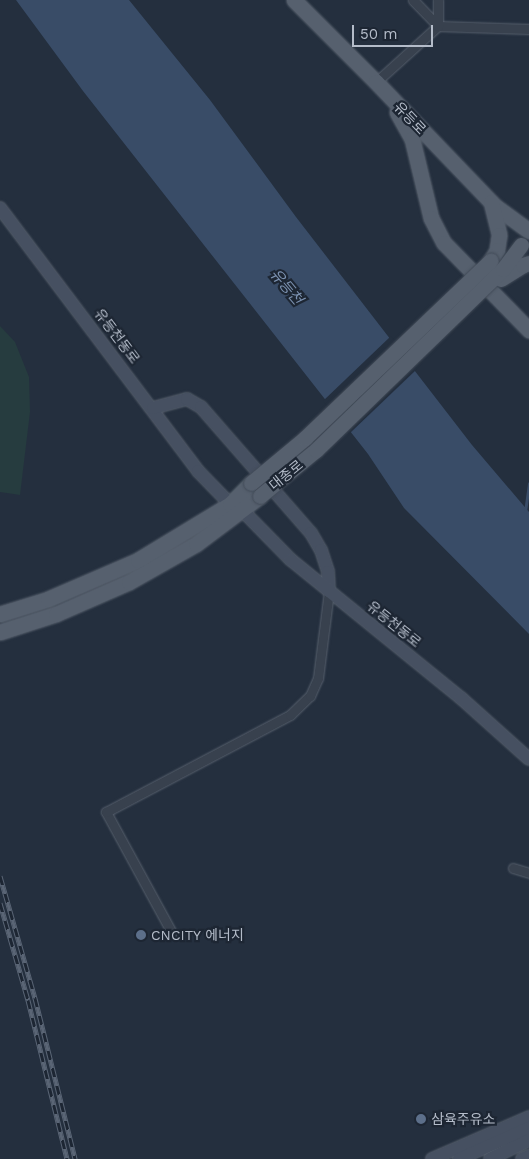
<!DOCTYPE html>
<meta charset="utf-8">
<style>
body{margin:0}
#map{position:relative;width:529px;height:1159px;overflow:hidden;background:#242f3e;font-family:"Work Sans","Noto Sans KR",sans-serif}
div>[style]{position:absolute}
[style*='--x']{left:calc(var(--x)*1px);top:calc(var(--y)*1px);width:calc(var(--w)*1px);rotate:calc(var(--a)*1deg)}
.green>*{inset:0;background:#263c3f}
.water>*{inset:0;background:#394c67}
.pier>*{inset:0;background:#242f3e}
.stream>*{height:3px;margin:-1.5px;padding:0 1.5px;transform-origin:1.5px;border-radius:1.5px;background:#394c67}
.roads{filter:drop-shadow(0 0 1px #565f6c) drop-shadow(0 0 1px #565f6c)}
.minor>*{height:9px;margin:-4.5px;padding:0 4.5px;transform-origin:4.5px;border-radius:4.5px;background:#38414e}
.secondary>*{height:12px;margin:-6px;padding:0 6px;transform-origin:6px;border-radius:6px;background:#465061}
.primary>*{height:15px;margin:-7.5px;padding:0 7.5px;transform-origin:7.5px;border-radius:7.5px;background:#56606e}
.rail>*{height:5px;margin-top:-2.5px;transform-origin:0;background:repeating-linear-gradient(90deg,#1d2633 0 9px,#5a6575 0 18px);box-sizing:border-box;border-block:1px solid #5a6575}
.bridges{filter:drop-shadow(0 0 1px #414a57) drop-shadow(0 0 1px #414a57)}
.primary-bridge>*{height:15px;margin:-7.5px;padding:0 7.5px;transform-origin:7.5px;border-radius:7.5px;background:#56606e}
.dots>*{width:14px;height:14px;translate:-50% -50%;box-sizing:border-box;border:2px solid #1d2633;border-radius:50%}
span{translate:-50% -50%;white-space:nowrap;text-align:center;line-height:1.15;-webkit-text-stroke:4.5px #1d2633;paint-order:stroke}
.street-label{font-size:14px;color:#b4bcc9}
.poi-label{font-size:14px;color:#b4bcc9}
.left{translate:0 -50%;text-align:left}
.water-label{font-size:15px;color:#7c92b1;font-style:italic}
.scale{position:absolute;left:352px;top:25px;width:81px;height:22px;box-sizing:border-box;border:2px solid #b4bcc9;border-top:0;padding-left:6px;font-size:15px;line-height:18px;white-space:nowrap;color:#b4bcc9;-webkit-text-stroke:4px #1d2633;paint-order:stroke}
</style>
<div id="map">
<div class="green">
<i style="clip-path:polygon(0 326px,15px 342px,29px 377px,30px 412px,20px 495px,0 492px)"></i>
</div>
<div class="water">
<i style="clip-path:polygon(16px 0,129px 0,210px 100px,296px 217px,472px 445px,529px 512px,529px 634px,404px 508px,368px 454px,83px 91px)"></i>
</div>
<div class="pier">
<i style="clip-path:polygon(391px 336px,417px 369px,349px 434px,323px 401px)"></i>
</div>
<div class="stream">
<i style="--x:525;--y:512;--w:29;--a:-82"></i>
</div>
<div class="roads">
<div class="minor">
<i style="--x:413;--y:0;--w:36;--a:46"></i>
<i style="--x:438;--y:26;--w:91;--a:1.9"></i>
<i style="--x:376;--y:82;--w:84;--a:-42.1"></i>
<i style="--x:438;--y:26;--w:26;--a:-90"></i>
<i style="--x:513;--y:868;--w:17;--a:17"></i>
<i style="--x:172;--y:933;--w:138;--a:-118.6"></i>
<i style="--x:106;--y:812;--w:208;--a:-27.8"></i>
<i style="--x:290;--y:715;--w:28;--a:-44"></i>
<i style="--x:310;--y:696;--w:20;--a:-66"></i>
<i style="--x:318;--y:678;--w:88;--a:-82.8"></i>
</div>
<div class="secondary">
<i style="--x:0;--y:208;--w:329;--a:53"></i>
<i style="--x:198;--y:471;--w:46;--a:45.9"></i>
<i style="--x:153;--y:408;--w:35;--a:-15"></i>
<i style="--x:187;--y:399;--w:16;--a:30"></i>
<i style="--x:201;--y:407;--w:167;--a:48.9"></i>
<i style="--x:311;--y:533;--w:20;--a:60"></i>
<i style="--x:321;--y:550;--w:23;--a:72"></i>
<i style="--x:328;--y:572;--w:19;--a:87"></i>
<i style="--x:242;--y:510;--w:70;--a:45.6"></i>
<i style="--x:291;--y:560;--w:219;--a:39.1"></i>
<i style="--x:461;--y:698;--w:91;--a:41.9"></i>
<i style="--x:432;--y:1159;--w:106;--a:-23.4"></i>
<i style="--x:459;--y:1159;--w:77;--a:-23.9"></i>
<i style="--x:490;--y:1159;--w:43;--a:-26"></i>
<i style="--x:522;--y:1159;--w:8;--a:-23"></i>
</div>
<div class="primary">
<i style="--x:294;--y:0;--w:116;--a:45"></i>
<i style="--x:376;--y:82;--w:172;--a:46.2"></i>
<i style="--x:495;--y:206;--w:42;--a:36.3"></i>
<i style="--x:397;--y:112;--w:31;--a:61"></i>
<i style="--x:412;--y:139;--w:81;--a:76.5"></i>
<i style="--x:431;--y:218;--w:28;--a:63"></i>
<i style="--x:444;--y:243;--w:122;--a:45.7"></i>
<i style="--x:491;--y:202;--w:34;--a:76"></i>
<i style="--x:499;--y:235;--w:15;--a:98"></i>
<i style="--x:497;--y:250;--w:12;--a:121"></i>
<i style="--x:0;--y:614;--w:50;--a:-17.4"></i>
<i style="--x:48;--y:599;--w:98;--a:-23.4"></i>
<i style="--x:138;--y:560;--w:108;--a:-31.3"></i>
<i style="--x:230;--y:504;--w:30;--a:-45"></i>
<i style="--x:0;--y:632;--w:59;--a:-17.8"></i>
<i style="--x:56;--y:614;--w:80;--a:-23.7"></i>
<i style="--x:129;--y:582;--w:77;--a:-29.6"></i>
<i style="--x:196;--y:544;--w:80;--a:-36.9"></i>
</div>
</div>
<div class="rail">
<i style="--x:0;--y:876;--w:127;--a:74"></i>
<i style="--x:35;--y:998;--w:166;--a:76"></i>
<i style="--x:0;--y:903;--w:101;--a:73.9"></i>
<i style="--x:28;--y:1000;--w:164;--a:76.2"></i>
</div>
<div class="bridges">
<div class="primary-bridge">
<i style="--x:501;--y:279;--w:26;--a:-32"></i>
<i style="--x:523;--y:265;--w:6;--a:-18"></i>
<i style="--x:251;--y:483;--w:70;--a:-39.8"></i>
<i style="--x:305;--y:438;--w:257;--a:-43.7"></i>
<i style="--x:260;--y:496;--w:72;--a:-39.4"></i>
<i style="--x:316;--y:450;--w:260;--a:-44.1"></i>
<i style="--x:503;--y:269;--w:30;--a:-53"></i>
</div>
</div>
<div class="dots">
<i style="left:141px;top:935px;background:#5c6f8a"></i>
<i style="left:421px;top:1119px;background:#5c6f8a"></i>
</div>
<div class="street-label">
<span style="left:410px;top:118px;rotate:46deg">유등로</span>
<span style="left:117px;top:336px;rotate:53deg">유등천동로</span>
<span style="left:286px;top:475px;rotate:-39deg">대종로</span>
<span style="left:394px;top:624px;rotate:39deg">유등천동로</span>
</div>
<div class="poi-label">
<span class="left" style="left:151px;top:935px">CNCITY 에너지</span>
<span class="left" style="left:431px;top:1119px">삼육주유소</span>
</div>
<div class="water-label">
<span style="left:286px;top:287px;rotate:50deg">유등천</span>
</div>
<div class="scale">50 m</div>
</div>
